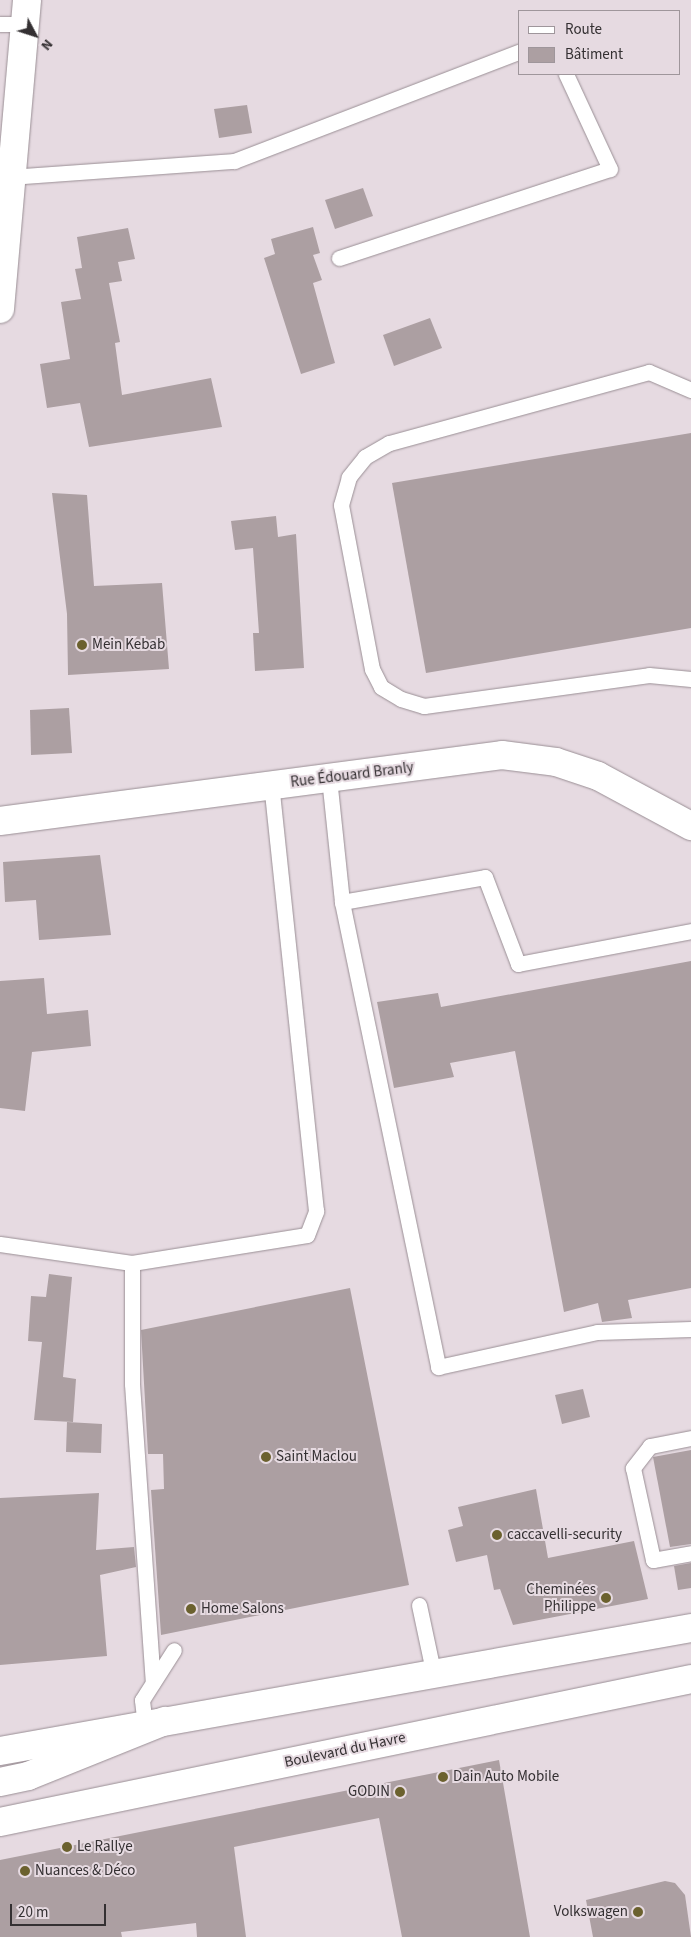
<!DOCTYPE html>
<meta charset="utf-8">
<style>
body{margin:0}
#map{position:relative;width:691px;height:1937px;overflow:hidden;background:#e6dae1;font-family:"Source Sans 3",sans-serif}
div>[style]{position:absolute}
[style*='--x']{left:calc(var(--x)*1px);top:calc(var(--y)*1px);width:calc(var(--w)*1px);rotate:calc(var(--a)*1deg)}
.building>*{inset:0;background:#ac9fa2}
.roads{filter:drop-shadow(0 0 1px #9a8f95) drop-shadow(0 0 1px #9a8f95)}
.service>*{height:15px;margin:-7.5px;padding:0 7.5px;transform-origin:7.5px;border-radius:7.5px;background:#fff}
.minor>*{height:28px;margin:-14px;padding:0 14px;transform-origin:14px;border-radius:14px;background:#fff}
.tertiary>*{height:28px;margin:-14px;padding:0 14px;transform-origin:14px;border-radius:14px;background:#fff}
.secondary>*{height:28px;margin:-14px;padding:0 14px;transform-origin:14px;border-radius:14px;background:#fff}
.primary>*{height:28px;margin:-14px;padding:0 14px;transform-origin:14px;border-radius:14px;background:#fff}
.dots>*{width:14px;height:14px;translate:-50% -50%;box-sizing:border-box;border:2px solid #e6dae1;border-radius:50%}
span{translate:-50% -50%;white-space:nowrap;text-align:center;line-height:1.15;-webkit-text-stroke:4px #e6dae1;paint-order:stroke}
.poi-label{font-size:15px;color:#343032}
.left{translate:0 -50%;text-align:left}
.right{translate:-100% -50%;text-align:right}
.street-label{font-size:15px;color:#343032}
.legend{position:absolute;left:518px;top:10px;width:162px;height:65px;box-sizing:border-box;background:#e6dae1;border:1px solid #9f969b;margin:0;padding:6px 9px;list-style:none;font-size:15px;color:#343032}
.legend li{display:flex;align-items:center;gap:10px;height:25px}
.legend b{width:25px;border:1px solid #9f969b}
.north{position:absolute;left:10px;top:10px;width:50px;height:50px;-webkit-text-stroke:4px #e6dae1;paint-order:stroke;rotate:130deg;font-size:14px;font-weight:700;line-height:20px;text-align:center;color:#343032}
.north::after{content:'';display:block;margin:auto;width:18px;height:22px;background:#343032;clip-path:polygon(50% 0,100% 100%,50% 72%,0 100%)}
.scale{position:absolute;left:10px;top:1904px;width:96px;height:22px;box-sizing:border-box;border:2px solid #343032;border-top:0;padding-left:6px;font-size:15px;line-height:18px;white-space:nowrap;color:#343032;-webkit-text-stroke:4px #e6dae1;paint-order:stroke}
</style>
<div id="map">
<div class="building">
<i style="clip-path:polygon(247px 105px,252px 133px,219px 138px,214px 109px)"></i>
<i style="clip-path:polygon(363px 188px,373px 216px,335px 229px,325px 200px)"></i>
<i style="clip-path:polygon(313px 227px,320px 253px,313px 255px,322px 280px,313px 283px,335px 363px,301px 374px,264px 258px,275px 254px,271px 239px)"></i>
<i style="clip-path:polygon(128px 228px,135px 259px,118px 262px,122px 281px,109px 283px,120px 342px,115px 343px,122px 395px,211px 378px,222px 427px,89px 447px,80px 403px,47px 408px,40px 364px,70px 359px,61px 302px,81px 299px,75px 269px,82px 268px,77px 237px)"></i>
<i style="clip-path:polygon(430px 318px,442px 348px,394px 366px,383px 335px)"></i>
<i style="clip-path:polygon(691px 433px,691px 628px,426px 673px,392px 483px)"></i>
<i style="clip-path:polygon(52px 493px,87px 495px,94px 586px,162px 583px,169px 669px,68px 675px,67px 614px)"></i>
<i style="clip-path:polygon(276px 516px,278px 537px,296px 534px,304px 668px,255px 671px,253px 633px,259px 633px,253px 548px,235px 550px,231px 521px)"></i>
<i style="clip-path:polygon(69px 708px,72px 753px,31px 755px,30px 710px)"></i>
<i style="clip-path:polygon(100px 855px,111px 935px,39px 940px,36px 900px,5px 902px,3px 862px)"></i>
<i style="clip-path:polygon(691px 961px,691px 1288px,628px 1300px,632px 1318px,602px 1322px,598px 1303px,564px 1312px,515px 1051px,450px 1063px,454px 1077px,394px 1088px,377px 1002px,438px 993px,441px 1007px)"></i>
<i style="clip-path:polygon(44px 978px,47px 1014px,88px 1010px,91px 1046px,32px 1052px,25px 1111px,0 1108px,0 981px)"></i>
<i style="clip-path:polygon(49px 1274px,72px 1277px,63px 1377px,76px 1379px,73px 1422px,34px 1420px,42px 1342px,28px 1341px,31px 1296px,46px 1297px)"></i>
<i style="clip-path:polygon(350px 1288px,409px 1585px,161px 1635px,151px 1490px,164px 1489px,163px 1454px,148px 1454px,141px 1330px)"></i>
<i style="clip-path:polygon(583px 1389px,590px 1417px,562px 1424px,555px 1395px)"></i>
<i style="clip-path:polygon(67px 1422px,102px 1424px,101px 1453px,66px 1452px)"></i>
<i style="clip-path:polygon(691px 1450px,691px 1544px,670px 1547px,653px 1457px)"></i>
<i style="clip-path:polygon(536px 1489px,548px 1558px,634px 1541px,648px 1599px,513px 1625px,500px 1589px,494px 1590px,487px 1555px,456px 1562px,448px 1530px,463px 1526px,458px 1507px)"></i>
<i style="clip-path:polygon(99px 1493px,96px 1550px,134px 1547px,136px 1567px,100px 1575px,107px 1656px,0 1665px,0 1498px)"></i>
<i style="clip-path:polygon(691px 1563px,691px 1588px,678px 1590px,674px 1566px)"></i>
<i style="clip-path:polygon(499px 1760px,530px 1937px,402px 1937px,379px 1818px,234px 1847px,246px 1937px,197px 1937px,196px 1923px,121px 1932px,122px 1937px,0 1937px,0 1860px)"></i>
<i style="clip-path:polygon(665px 1881px,675px 1883px,685px 1895px,691px 1937px,593px 1937px,586px 1900px)"></i>
</div>
<div class="roads">
<div class="service">
<i style="--x:0;--y:24;--w:24;--a:0"></i>
<i style="--x:10;--y:177;--w:225;--a:-4.1"></i>
<i style="--x:234;--y:161;--w:306;--a:-21"></i>
<i style="--x:339;--y:258;--w:285;--a:-18.2"></i>
<i style="--x:610;--y:169;--w:105;--a:-114.9"></i>
<i style="--x:691;--y:390;--w:46;--a:-156.8"></i>
<i style="--x:649;--y:372;--w:270;--a:164.7"></i>
<i style="--x:389;--y:443;--w:28;--a:150"></i>
<i style="--x:365;--y:457;--w:26;--a:129"></i>
<i style="--x:349;--y:477;--w:29;--a:106"></i>
<i style="--x:341;--y:505;--w:167;--a:79.3"></i>
<i style="--x:372;--y:669;--w:20;--a:63"></i>
<i style="--x:381;--y:687;--w:23;--a:31"></i>
<i style="--x:401;--y:699;--w:24;--a:17"></i>
<i style="--x:424;--y:706;--w:227;--a:-7.8"></i>
<i style="--x:649;--y:675;--w:42;--a:5.4"></i>
<i style="--x:329;--y:778;--w:125;--a:84"></i>
<i style="--x:342;--y:902;--w:475;--a:78.3"></i>
<i style="--x:438;--y:1367;--w:163;--a:-12.4"></i>
<i style="--x:597;--y:1332;--w:94;--a:-1.8"></i>
<i style="--x:342;--y:902;--w:145;--a:-9.9"></i>
<i style="--x:485;--y:877;--w:93;--a:69.2"></i>
<i style="--x:518;--y:964;--w:176;--a:-10.8"></i>
<i style="--x:0;--y:1244;--w:133;--a:8.2"></i>
<i style="--x:132;--y:1263;--w:177;--a:-9.1"></i>
<i style="--x:307;--y:1235;--w:26;--a:-69"></i>
<i style="--x:316;--y:1211;--w:427;--a:-96"></i>
<i style="--x:132;--y:1263;--w:121;--a:90"></i>
<i style="--x:132;--y:1384;--w:299;--a:86"></i>
<i style="--x:691;--y:1438;--w:42;--a:169"></i>
<i style="--x:650;--y:1446;--w:28;--a:128"></i>
<i style="--x:633;--y:1468;--w:94;--a:77.7"></i>
<i style="--x:653;--y:1560;--w:39;--a:-10"></i>
<i style="--x:419;--y:1605;--w:67;--a:78"></i>
<i style="--x:145;--y:1725;--w:25;--a:-97"></i>
<i style="--x:142;--y:1700;--w:59;--a:-57.4"></i>
</div>
<div class="minor">
<i style="--x:0;--y:821;--w:506;--a:-7.49"></i>
<i style="--x:502;--y:755;--w:54;--a:7.4"></i>
<i style="--x:556;--y:762;--w:44;--a:18.4"></i>
<i style="--x:598;--y:776;--w:106;--a:28.3"></i>
</div>
<div class="tertiary">
<i style="--x:0;--y:309;--w:310;--a:-85"></i>
</div>
<div class="secondary">
<i style="--x:0;--y:1751;--w:702;--a:-10.09"></i>
<i style="--x:0;--y:1822;--w:706;--a:-11.69"></i>
</div>
<div class="primary">
<i style="--x:0;--y:1782;--w:29;--a:-12"></i>
<i style="--x:28;--y:1776;--w:148;--a:-21.9"></i>
</div>
</div>
<div class="dots">
<i style="left:82px;top:645px;background:#6b612e"></i>
<i style="left:266px;top:1457px;background:#6b612e"></i>
<i style="left:497px;top:1535px;background:#6b612e"></i>
<i style="left:606px;top:1598px;background:#6b612e"></i>
<i style="left:191px;top:1609px;background:#6b612e"></i>
<i style="left:443px;top:1777px;background:#6b612e"></i>
<i style="left:400px;top:1792px;background:#6b612e"></i>
<i style="left:67px;top:1847px;background:#6b612e"></i>
<i style="left:25px;top:1871px;background:#6b612e"></i>
<i style="left:638px;top:1912px;background:#6b612e"></i>
</div>
<div class="poi-label">
<span class="left" style="left:92px;top:645px">Mein Kebab</span>
<span class="left" style="left:276px;top:1457px">Saint Maclou</span>
<span class="left" style="left:507px;top:1535px">caccavelli-security</span>
<span class="right" style="left:596px;top:1598px">Cheminées<br>Philippe</span>
<span class="left" style="left:201px;top:1609px">Home Salons</span>
<span class="left" style="left:453px;top:1777px">Dain Auto Mobile</span>
<span class="right" style="left:390px;top:1792px">GODIN</span>
<span class="left" style="left:77px;top:1847px">Le Rallye</span>
<span class="left" style="left:35px;top:1871px">Nuances &amp; Déco</span>
<span class="right" style="left:628px;top:1912px">Volkswagen</span>
</div>
<div class="street-label">
<span style="left:352px;top:775px;rotate:-7deg">Rue Édouard Branly</span>
<span style="left:345px;top:1750px;rotate:-12deg">Boulevard du Havre</span>
</div>
<ul class="legend">
<li><b style="height:6px;background:#fff"></b>Route</li>
<li><b style="height:14px;background:#ac9fa2"></b>Bâtiment</li>
</ul>
<div class="north">N</div>
<div class="scale">20 m</div>
</div>
